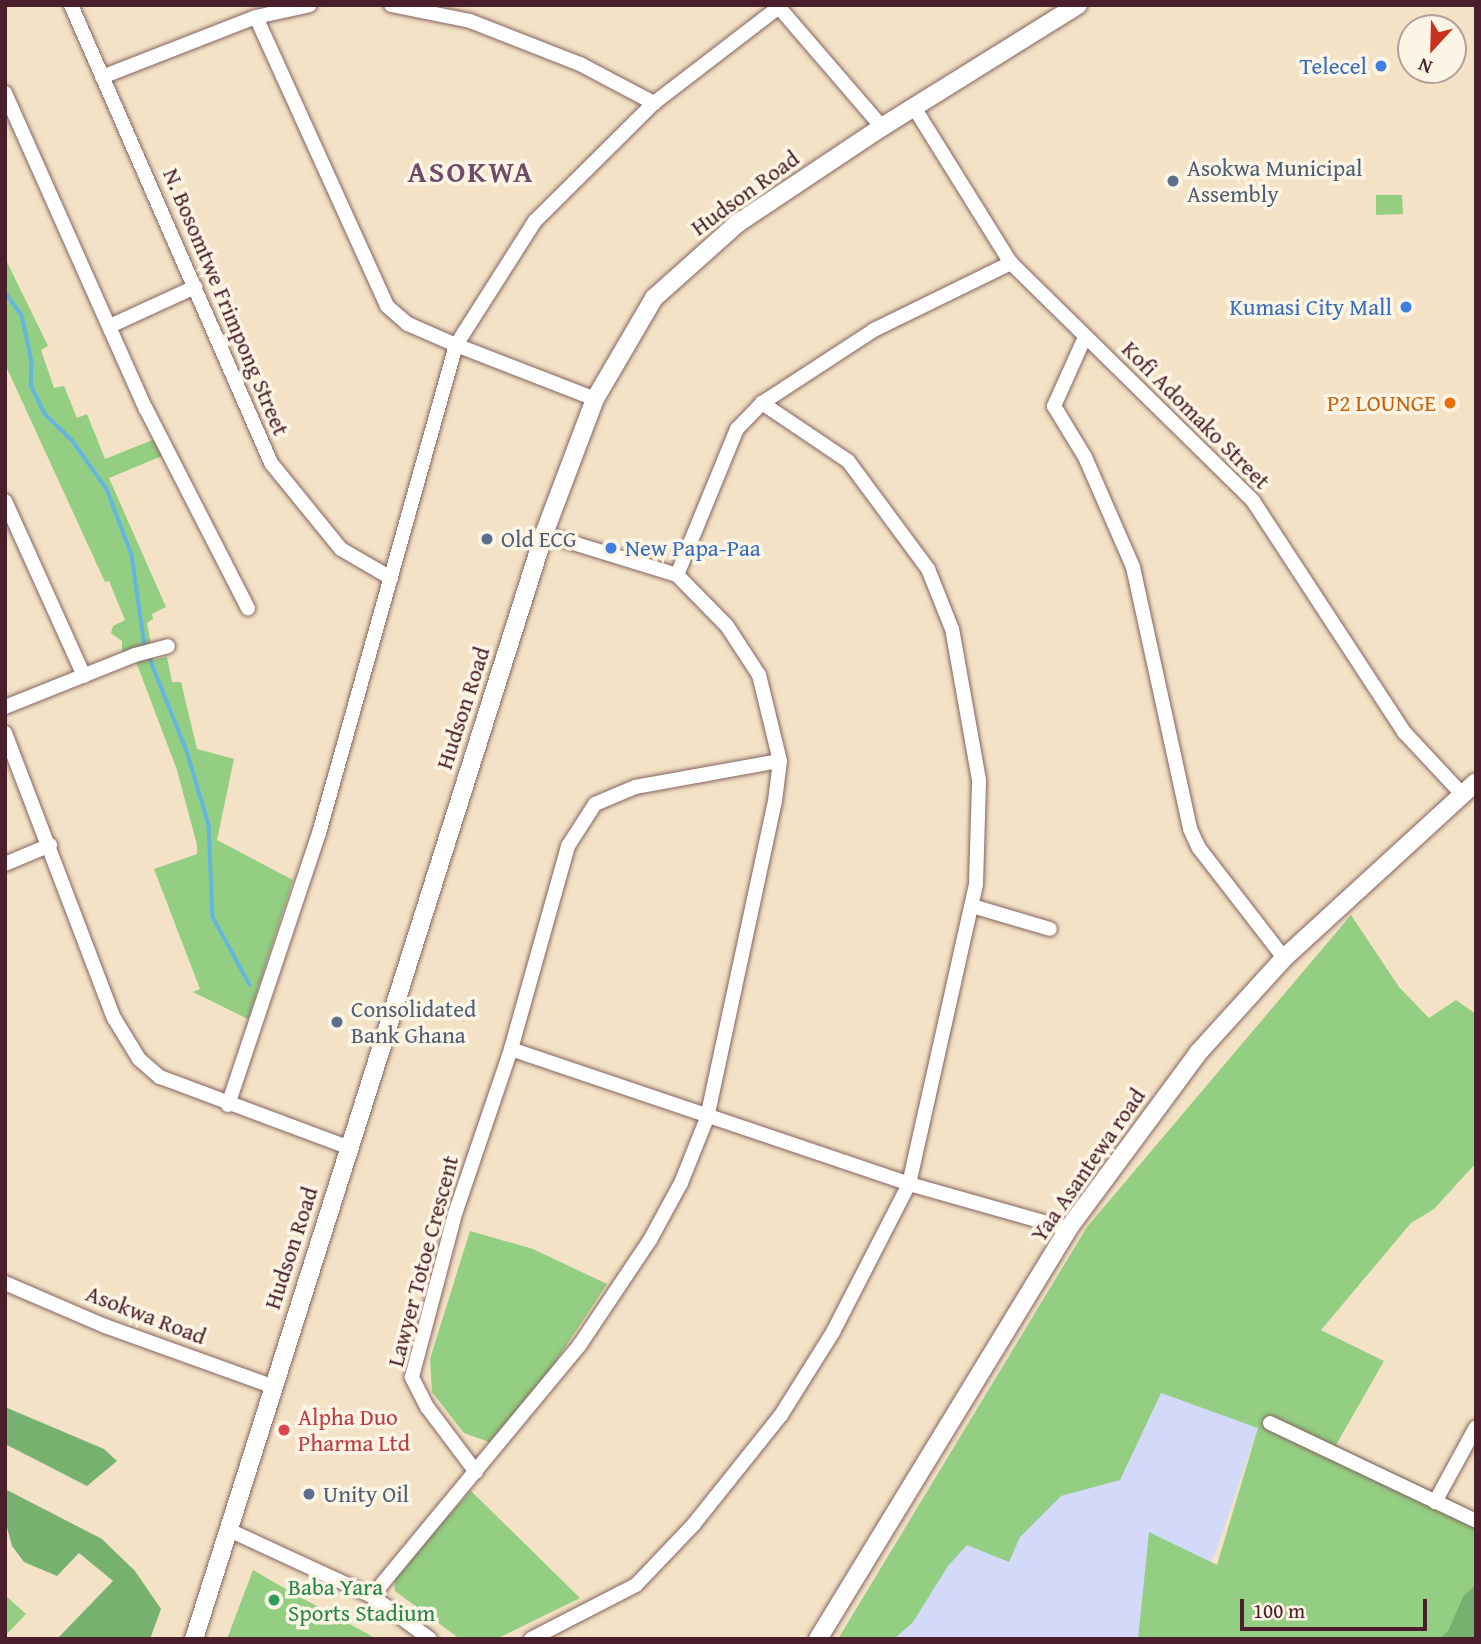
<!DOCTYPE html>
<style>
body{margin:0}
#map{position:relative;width:1481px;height:1644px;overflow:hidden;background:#f3e2c5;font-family:"Gentium Book Plus",serif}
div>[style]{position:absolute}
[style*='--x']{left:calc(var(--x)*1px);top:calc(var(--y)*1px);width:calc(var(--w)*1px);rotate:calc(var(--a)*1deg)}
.built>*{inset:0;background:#d2d9f9}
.green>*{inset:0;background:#93ce82}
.forest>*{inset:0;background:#76b170}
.stream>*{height:3.5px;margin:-1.75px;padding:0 1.75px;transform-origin:1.75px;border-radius:1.75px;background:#64b5df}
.roads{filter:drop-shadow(0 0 2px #856361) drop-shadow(0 0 2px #856361)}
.minor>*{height:14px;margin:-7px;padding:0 7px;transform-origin:7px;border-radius:7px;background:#fff}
.tertiary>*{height:18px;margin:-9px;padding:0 9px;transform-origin:9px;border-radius:9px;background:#fff}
.dots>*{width:19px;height:19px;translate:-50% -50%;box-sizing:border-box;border:4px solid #fcf5e5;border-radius:50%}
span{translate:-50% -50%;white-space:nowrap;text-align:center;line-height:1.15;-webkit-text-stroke:7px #fcf5e5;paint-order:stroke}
.shop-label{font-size:23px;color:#366cbe}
.right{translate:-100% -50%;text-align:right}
.left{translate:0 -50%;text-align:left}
.service-label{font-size:23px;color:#4e5e75}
.street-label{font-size:23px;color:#4a1f2b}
.food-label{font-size:23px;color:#c56008}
.health-label{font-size:23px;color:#be3a42}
.leisure-label{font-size:23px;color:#27864d}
.district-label{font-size:30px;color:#714c69;font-weight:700;letter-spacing:2px}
.frame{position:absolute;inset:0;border:7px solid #4a1f2b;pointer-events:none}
.north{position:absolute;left:1397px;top:14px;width:70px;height:70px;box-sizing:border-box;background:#fcf5e5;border:2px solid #b59f9b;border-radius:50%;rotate:202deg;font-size:19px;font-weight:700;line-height:28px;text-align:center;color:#4a1f2b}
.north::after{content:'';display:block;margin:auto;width:24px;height:32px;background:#c8321e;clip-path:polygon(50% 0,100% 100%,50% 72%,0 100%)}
.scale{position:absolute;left:1240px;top:1599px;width:187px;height:32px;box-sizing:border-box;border:4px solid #4a1f2b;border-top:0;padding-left:9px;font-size:21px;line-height:24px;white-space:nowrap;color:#4a1f2b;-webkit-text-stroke:5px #fcf5e5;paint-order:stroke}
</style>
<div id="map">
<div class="built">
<i style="clip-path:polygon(1064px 1265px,1271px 1390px,1216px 1551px,1176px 1639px,838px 1639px)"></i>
</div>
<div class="green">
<i style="clip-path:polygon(1376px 195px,1402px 195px,1403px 214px,1376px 215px)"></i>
<i style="clip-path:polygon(5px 258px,48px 346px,41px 350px,54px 388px,64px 386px,77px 418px,87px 414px,105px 459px,155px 439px,162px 456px,109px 478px,166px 607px,152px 614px,153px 619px,147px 623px,154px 660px,167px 657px,172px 682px,181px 682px,197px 749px,234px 759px,217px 840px,293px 880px,248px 1019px,193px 992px,200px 989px,154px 869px,197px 854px,197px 845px,177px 770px,132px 651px,122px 653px,122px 641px,111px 633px,113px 626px,125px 620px,109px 581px,105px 582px,5px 364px)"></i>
<i style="clip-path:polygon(1351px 915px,1399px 987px,1429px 1018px,1456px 1000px,1476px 1014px,1476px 1163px,1434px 1209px,1411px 1223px,1321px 1330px,1384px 1361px,1336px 1445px,1476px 1512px,1476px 1584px,1463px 1596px,1448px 1631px,1439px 1639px,1138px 1639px,1149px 1532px,1217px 1565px,1258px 1428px,1161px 1393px,1120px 1480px,1061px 1496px,1020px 1537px,1009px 1562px,967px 1545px,948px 1566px,913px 1622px,894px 1639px,838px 1639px,1087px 1227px)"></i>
<i style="clip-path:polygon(470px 1231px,533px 1249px,607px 1284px,544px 1379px,489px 1442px,464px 1433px,432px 1392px,430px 1359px)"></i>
<i style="clip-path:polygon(471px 1491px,580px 1598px,496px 1639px,460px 1639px,395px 1591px,394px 1575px)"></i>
<i style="clip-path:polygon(253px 1570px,289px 1591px,377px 1639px,227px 1639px)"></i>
<i style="clip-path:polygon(5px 1595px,26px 1614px,5px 1636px)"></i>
</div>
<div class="forest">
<i style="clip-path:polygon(5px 1407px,104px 1449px,117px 1461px,87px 1486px,5px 1444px)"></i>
<i style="clip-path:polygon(5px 1489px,102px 1539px,135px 1571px,161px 1609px,150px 1639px,57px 1639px,113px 1581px,79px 1553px,57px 1576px,24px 1562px,12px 1546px,5px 1520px)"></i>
<i style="clip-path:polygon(1476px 1584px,1476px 1639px,1439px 1639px,1448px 1631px,1463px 1596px)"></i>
</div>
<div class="stream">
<i style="--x:5;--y:292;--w:29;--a:54"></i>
<i style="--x:22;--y:315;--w:48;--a:78"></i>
<i style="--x:32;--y:362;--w:23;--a:92"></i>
<i style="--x:31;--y:385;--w:32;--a:64"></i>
<i style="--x:45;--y:414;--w:37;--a:44"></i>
<i style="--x:72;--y:440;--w:60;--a:54.5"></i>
<i style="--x:107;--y:489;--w:71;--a:69.3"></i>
<i style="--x:132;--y:555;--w:92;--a:81.9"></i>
<i style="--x:148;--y:654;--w:105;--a:68.1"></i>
<i style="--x:187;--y:751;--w:77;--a:73.4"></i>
<i style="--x:209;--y:825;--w:92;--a:87.5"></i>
<i style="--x:213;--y:917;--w:77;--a:61.4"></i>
</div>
<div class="roads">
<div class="minor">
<i style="--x:71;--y:5;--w:500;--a:66.4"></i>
<i style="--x:271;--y:463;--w:111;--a:50.9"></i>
<i style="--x:341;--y:549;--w:58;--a:30.1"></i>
<i style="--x:391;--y:5;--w:81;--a:11.4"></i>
<i style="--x:470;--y:21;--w:118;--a:21.4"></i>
<i style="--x:580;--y:64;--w:84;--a:27.8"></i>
<i style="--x:777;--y:5;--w:161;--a:49.3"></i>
<i style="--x:256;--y:17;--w:317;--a:65.6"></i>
<i style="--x:387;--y:306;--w:28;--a:41"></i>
<i style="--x:408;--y:324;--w:52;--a:23.6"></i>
<i style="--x:456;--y:345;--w:149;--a:21.2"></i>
<i style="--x:102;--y:77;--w:165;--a:-21.3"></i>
<i style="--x:256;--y:17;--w:55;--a:-12.5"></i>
<i style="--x:5;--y:93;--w:346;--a:66"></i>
<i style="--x:146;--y:409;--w:224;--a:62.9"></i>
<i style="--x:915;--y:109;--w:181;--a:58.1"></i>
<i style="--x:1011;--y:263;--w:339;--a:44.5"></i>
<i style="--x:1253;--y:501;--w:276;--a:56.8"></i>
<i style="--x:1404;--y:732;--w:85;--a:46.9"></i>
<i style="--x:110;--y:326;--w:94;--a:-24.6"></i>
<i style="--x:1085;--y:337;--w:76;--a:114.2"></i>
<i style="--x:1054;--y:406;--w:60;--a:58.7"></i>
<i style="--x:1085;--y:457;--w:120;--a:66.4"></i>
<i style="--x:1133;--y:567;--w:268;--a:77.7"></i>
<i style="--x:1190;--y:829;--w:21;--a:65"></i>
<i style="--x:1199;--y:848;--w:139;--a:52.3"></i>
<i style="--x:5;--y:501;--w:192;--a:65.7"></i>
<i style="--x:677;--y:575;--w:158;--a:-67.7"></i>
<i style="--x:737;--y:429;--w:36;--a:-46"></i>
<i style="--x:762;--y:403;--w:134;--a:-33.1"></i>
<i style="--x:874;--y:330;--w:153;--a:-26.1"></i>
<i style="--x:5;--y:707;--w:140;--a:-21.8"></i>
<i style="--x:135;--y:655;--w:34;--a:-15"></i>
<i style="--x:5;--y:733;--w:305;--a:69.1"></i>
<i style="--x:114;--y:1018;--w:48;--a:58.6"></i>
<i style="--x:139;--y:1059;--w:28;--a:41"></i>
<i style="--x:160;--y:1077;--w:203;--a:20.5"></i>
<i style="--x:5;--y:864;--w:49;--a:-22.9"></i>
<i style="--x:972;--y:906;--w:81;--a:16.4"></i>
<i style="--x:511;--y:1049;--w:420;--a:18.7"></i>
<i style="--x:909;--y:1184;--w:165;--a:15.8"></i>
<i style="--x:228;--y:1105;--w:287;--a:-71.5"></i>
<i style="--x:319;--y:833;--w:507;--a:-74.32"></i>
<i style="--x:456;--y:345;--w:147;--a:-57.5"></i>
<i style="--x:535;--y:221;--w:168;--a:-44.8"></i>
<i style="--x:654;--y:103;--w:158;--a:-37.5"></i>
<i style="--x:5;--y:1283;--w:109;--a:23.3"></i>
<i style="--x:105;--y:1326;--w:177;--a:19.8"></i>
<i style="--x:1270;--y:1423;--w:228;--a:25.4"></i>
<i style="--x:476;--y:1472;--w:81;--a:-127"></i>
<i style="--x:427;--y:1407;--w:34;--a:-117"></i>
<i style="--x:412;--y:1377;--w:172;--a:-75.2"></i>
<i style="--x:456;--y:1211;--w:171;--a:-71.2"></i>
<i style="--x:511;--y:1049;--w:211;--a:-74.3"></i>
<i style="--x:568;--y:846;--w:50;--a:-57.3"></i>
<i style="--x:595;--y:804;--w:43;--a:-23"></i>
<i style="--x:635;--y:787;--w:147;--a:-10.2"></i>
<i style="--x:1435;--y:1502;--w:85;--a:-61.3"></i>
<i style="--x:229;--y:1530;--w:157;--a:24.8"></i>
<i style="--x:372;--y:1596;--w:72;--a:36.6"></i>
<i style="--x:372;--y:1596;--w:325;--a:-50.4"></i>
<i style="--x:579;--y:1346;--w:128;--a:-56.2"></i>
<i style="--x:650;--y:1240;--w:65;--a:-61.5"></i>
<i style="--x:681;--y:1183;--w:70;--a:-68.2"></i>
<i style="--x:707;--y:1118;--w:324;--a:-77.9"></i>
<i style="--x:775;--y:801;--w:40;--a:-82.9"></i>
<i style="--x:780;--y:761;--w:89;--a:-103.7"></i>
<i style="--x:759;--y:675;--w:59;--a:-123.1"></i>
<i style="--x:727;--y:626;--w:71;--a:-134.4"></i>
<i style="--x:677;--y:575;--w:139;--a:-162.9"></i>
<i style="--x:531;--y:1639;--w:118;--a:-27.2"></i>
<i style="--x:636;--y:1585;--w:84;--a:-46.4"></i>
<i style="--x:694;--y:1524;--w:139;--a:-51.4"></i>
<i style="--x:781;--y:1415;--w:98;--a:-57.9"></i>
<i style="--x:833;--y:1332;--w:166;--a:-62.8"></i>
<i style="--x:909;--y:1184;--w:307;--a:-77.4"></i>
<i style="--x:976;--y:884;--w:104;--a:-88.3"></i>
<i style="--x:979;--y:780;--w:153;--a:-100.1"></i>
<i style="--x:952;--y:629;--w:65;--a:-111.8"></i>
<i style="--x:928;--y:569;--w:134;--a:-126.5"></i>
<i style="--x:848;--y:461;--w:104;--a:-146"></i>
</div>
<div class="tertiary">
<i style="--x:194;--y:1639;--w:1159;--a:-72.42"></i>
<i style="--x:544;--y:534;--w:144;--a:-69.3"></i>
<i style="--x:595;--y:399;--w:117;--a:-59.7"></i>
<i style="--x:654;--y:298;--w:113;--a:-41.8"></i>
<i style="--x:738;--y:223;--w:173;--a:-33.7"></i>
<i style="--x:882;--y:127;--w:231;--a:-31.9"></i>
<i style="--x:818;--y:1639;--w:480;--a:-58.6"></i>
<i style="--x:1068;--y:1229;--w:219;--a:-53.5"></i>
<i style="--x:1198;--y:1053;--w:128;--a:-47.8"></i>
<i style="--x:1284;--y:958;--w:260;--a:-42.5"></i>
</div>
</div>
<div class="dots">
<i style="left:1381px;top:66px;background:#3f7fe0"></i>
<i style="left:1173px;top:181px;background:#5c6f8a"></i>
<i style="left:1406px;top:307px;background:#3f7fe0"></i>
<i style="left:1450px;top:403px;background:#e8710a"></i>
<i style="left:487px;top:539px;background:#5c6f8a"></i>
<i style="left:611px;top:548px;background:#3f7fe0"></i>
<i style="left:337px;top:1022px;background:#5c6f8a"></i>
<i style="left:284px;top:1430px;background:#e0444e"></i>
<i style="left:309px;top:1494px;background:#5c6f8a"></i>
<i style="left:274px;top:1600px;background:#2e9e5b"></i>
</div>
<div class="shop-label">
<span class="right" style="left:1367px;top:66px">Telecel</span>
<span class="right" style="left:1392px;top:307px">Kumasi City Mall</span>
<span class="left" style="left:625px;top:548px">New Papa-Paa</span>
</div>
<div class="service-label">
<span class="left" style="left:1187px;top:181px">Asokwa Municipal<br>Assembly</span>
<span class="left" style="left:501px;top:539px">Old ECG</span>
<span class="left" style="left:351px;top:1022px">Consolidated<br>Bank Ghana</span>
<span class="left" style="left:323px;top:1494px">Unity Oil</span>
</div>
<div class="street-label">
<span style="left:745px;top:193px;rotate:-36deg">Hudson Road</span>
<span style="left:226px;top:302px;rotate:67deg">N. Bosomtwe Frimpong Street</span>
<span style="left:1196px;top:415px;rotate:45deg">Kofi Adomako Street</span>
<span style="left:463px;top:708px;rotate:-72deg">Hudson Road</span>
<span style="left:1088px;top:1165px;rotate:-55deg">Yaa Asantewa road</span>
<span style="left:291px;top:1248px;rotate:-72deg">Hudson Road</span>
<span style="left:423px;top:1261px;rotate:-75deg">Lawyer Totoe Crescent</span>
<span style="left:146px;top:1315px;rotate:21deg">Asokwa Road</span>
</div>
<div class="food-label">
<span class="right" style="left:1436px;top:403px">P2 LOUNGE</span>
</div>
<div class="health-label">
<span class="left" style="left:298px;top:1430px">Alpha Duo<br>Pharma Ltd</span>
</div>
<div class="leisure-label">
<span class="left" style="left:288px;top:1600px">Baba Yara<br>Sports Stadium</span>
</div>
<div class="district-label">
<span style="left:471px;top:171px">ASOKWA</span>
</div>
<div class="frame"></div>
<div class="north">N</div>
<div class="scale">100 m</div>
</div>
